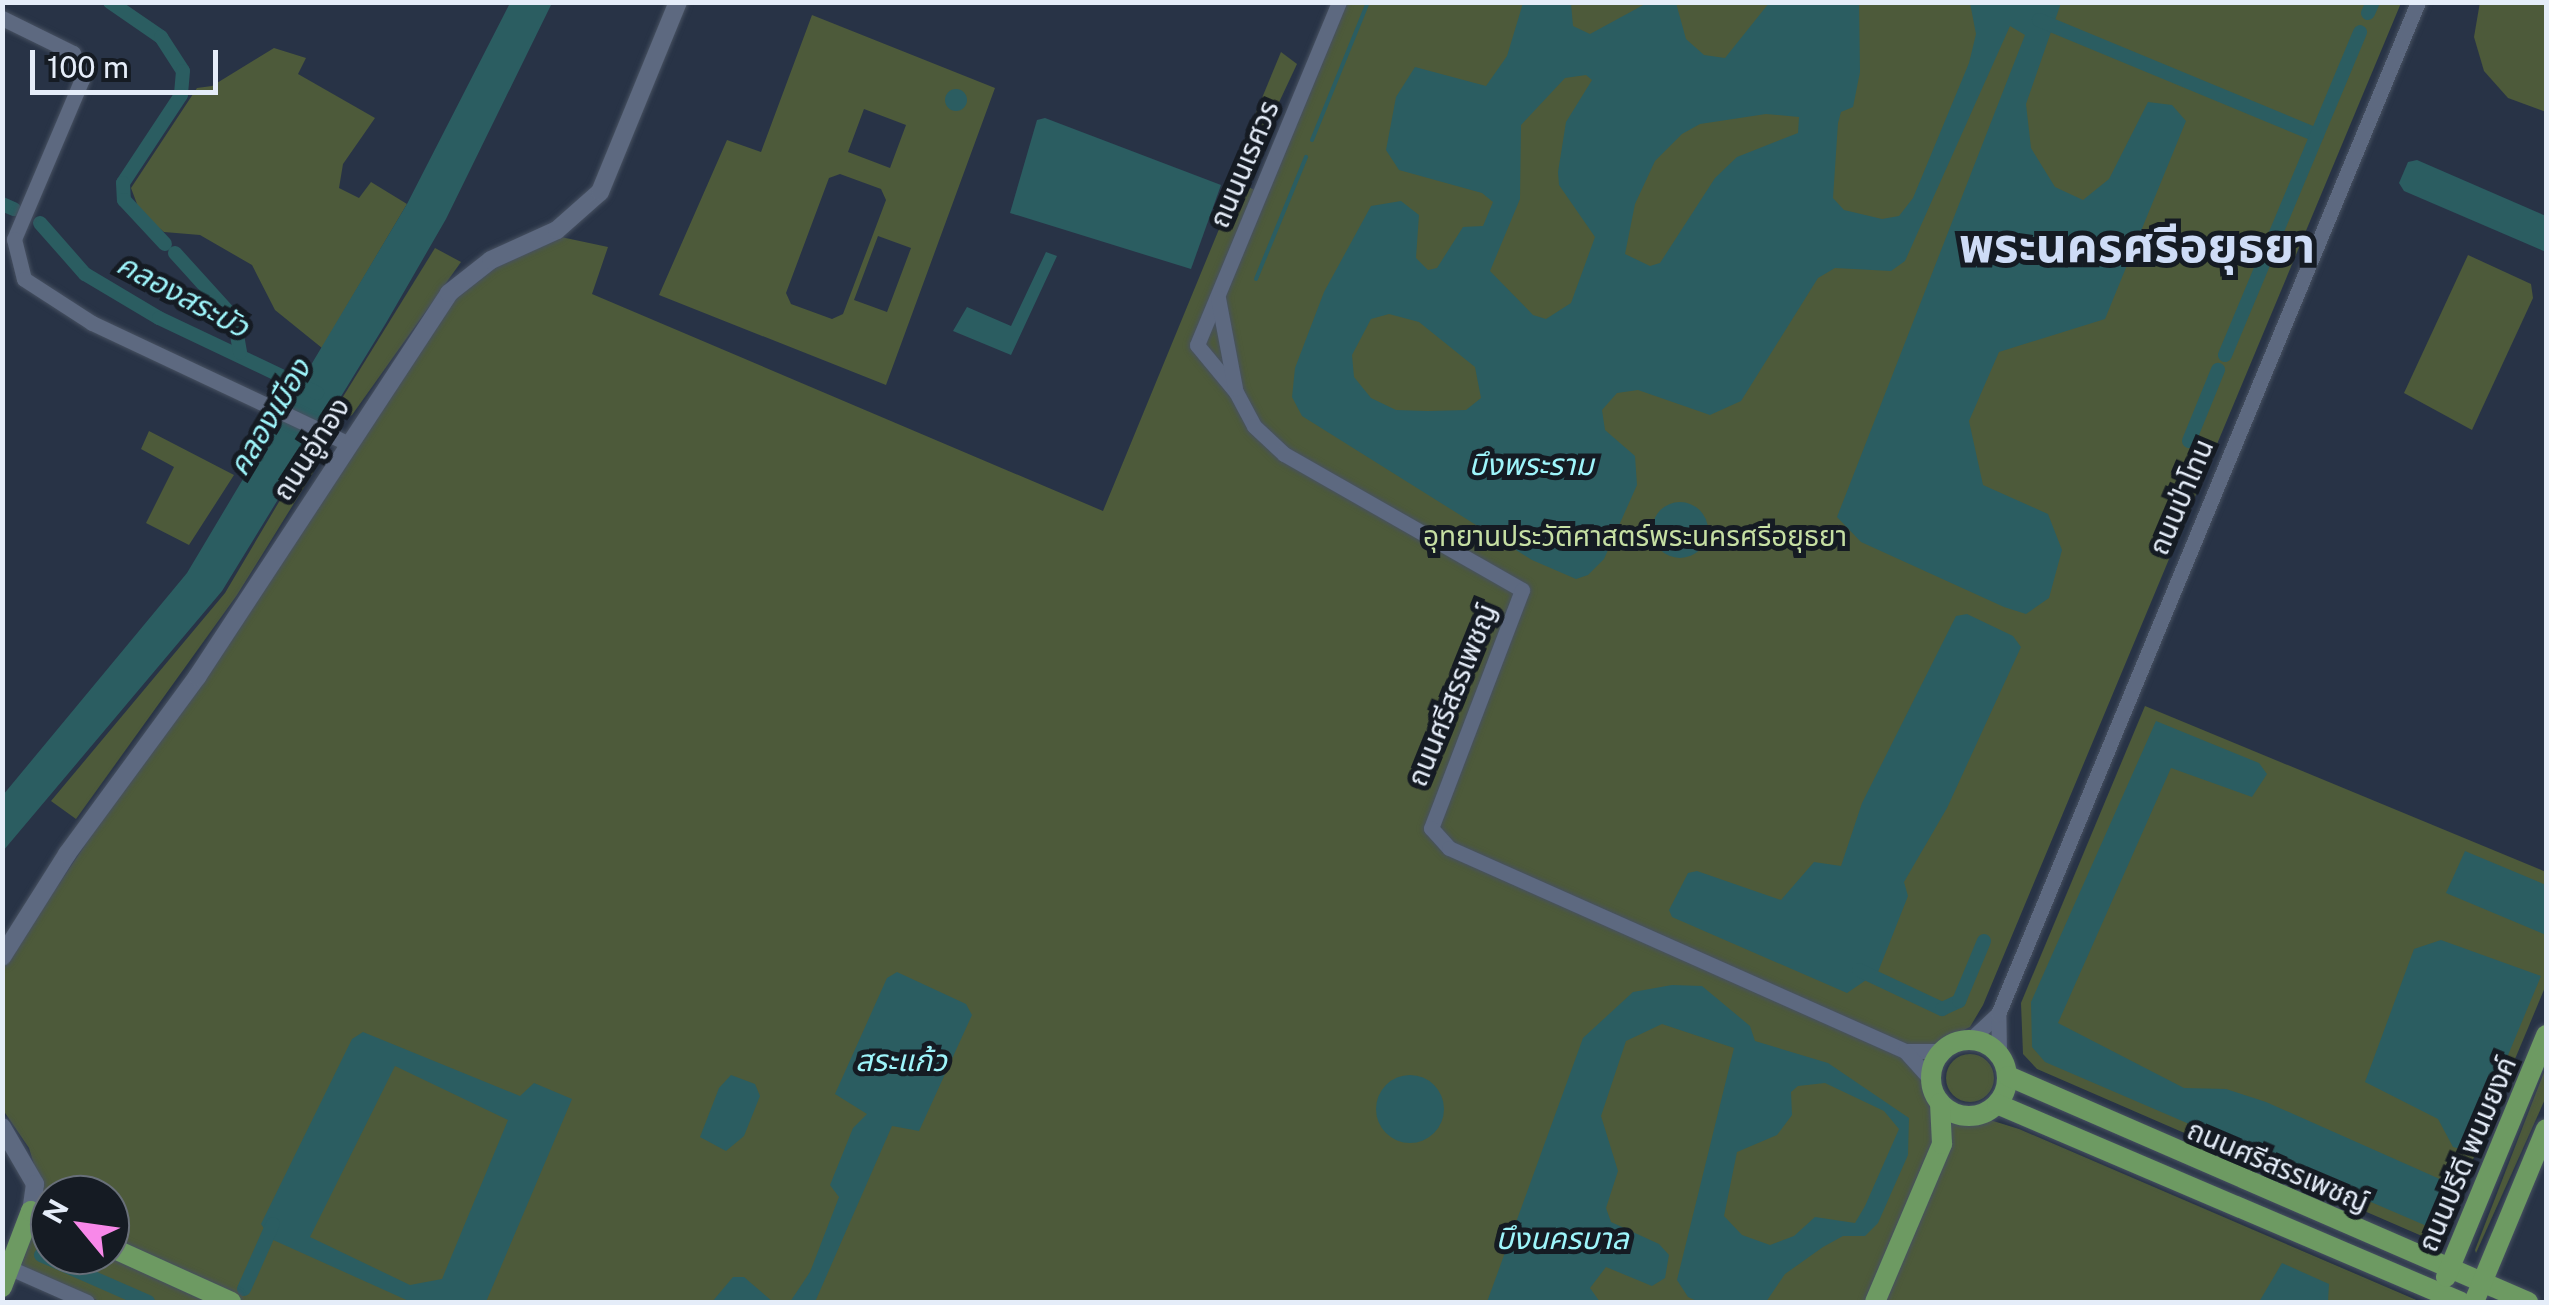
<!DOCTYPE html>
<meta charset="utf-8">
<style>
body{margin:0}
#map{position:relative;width:2549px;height:1305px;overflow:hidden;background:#283346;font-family:"Public Sans","Noto Sans Thai",sans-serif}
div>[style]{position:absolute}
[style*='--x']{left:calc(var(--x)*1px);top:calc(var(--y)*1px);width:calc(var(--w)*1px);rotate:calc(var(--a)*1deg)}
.green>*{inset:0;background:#4d5a3a}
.round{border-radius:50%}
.water>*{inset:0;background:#2b5d61}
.stream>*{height:4px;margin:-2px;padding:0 2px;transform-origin:2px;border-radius:2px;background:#2b5d61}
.canal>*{height:14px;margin:-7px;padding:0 7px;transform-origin:7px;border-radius:7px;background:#2b5d61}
.roads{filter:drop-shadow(0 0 2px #475161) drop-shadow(0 0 2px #475161)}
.tertiary>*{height:15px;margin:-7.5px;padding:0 7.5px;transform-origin:7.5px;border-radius:7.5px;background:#5d6980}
.secondary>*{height:18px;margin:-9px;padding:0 9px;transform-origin:9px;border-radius:9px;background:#5d6980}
.primary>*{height:20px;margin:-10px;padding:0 10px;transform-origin:10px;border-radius:10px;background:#6d9a62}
.primary>.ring{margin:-10px;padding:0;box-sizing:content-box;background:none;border:20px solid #6d9a62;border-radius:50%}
span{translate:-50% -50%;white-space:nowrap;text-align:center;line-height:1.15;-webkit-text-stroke:10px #151b23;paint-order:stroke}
.street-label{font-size:28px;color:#e5edf9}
.park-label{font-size:28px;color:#c6dfa3}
.water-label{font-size:30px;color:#9ef5fb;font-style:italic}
.town-label{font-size:48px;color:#cedcf6;font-weight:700}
.frame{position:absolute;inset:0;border:5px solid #e5edf9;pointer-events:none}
.north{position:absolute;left:30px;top:1175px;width:100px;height:100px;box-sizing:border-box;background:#151b23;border:2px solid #686f79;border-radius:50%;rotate:299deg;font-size:28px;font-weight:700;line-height:40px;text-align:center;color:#e5edf9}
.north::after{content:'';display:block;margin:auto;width:35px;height:45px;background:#f888e9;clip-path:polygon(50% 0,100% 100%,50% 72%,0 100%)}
.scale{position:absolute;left:30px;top:50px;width:188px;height:45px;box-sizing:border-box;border:5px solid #e5edf9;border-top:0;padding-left:12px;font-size:30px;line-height:35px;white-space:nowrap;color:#e5edf9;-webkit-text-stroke:8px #151b23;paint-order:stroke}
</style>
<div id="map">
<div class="green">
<i style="clip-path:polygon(2480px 2px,2546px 3px,2546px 112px,2508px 98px,2484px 71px,2474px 37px)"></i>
<i style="clip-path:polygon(evenodd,1345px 3px,2401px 3px,1983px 1005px,1970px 1027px,1937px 1043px,1922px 1077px,1935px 1110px,1966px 1123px,1990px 1120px,2019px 1129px,2421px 1302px,101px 1302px,21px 1267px,44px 1198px,29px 1148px,3px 1110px,2px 969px,449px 302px,480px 275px,561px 237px,608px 247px,592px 294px,1103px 511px,1238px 183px,1265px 194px,1345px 3px,50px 1195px,110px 1195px,110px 1255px,50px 1255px,50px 1195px)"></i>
<i style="clip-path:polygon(evenodd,812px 15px,995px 88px,886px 385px,659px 295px,727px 140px,761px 152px,812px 15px,864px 109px,906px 125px,890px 168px,848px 152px,864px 109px,812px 15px,840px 174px,881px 189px,886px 200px,843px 314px,832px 319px,791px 304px,786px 293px,829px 178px,840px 174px,812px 15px,878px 236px,911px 248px,887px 312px,854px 300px,878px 236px)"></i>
<i style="clip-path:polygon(274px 48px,306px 58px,298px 74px,375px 118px,343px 164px,339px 188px,359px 198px,371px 182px,407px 204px,322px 348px,275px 310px,252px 265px,200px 235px,164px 232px,140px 212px,131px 188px,197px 88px,212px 86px)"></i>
<i style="clip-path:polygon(1281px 52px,1297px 64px,1251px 162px,1238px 156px)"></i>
<i style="clip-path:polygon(435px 248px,461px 262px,352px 415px,333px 424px,328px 421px)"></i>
<i style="clip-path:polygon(2468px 255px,2531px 284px,2533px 298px,2472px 430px,2404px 393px)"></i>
<i style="clip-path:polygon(149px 431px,234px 475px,189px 545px,146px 523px,174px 467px,141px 449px)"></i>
<i style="clip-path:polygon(318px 436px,329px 447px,237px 595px,76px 819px,51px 801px,225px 593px)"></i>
<i style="clip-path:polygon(2145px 706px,2546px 872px,2546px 985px,2438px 1243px,2037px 1069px,2023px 1054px,2021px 1003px)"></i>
<i class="round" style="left:1946px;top:1054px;width:48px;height:48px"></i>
<i style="clip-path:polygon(2546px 1067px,2546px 1097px,2476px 1253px,2475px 1250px)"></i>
</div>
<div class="water">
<i style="clip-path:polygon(510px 3px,552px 3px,446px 219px,386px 323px,222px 591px,3px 851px,3px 795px,187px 573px,407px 204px)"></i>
<i style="clip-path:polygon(evenodd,1523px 3px,1571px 3px,1573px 26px,1590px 34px,1647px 3px,1676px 3px,1686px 39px,1704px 55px,1725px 58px,1769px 3px,1859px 3px,1860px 72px,1853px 107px,1841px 112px,1838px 123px,1833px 198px,1844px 210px,1882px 219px,1899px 216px,1913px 198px,1969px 63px,1976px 34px,1970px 3px,2061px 3px,2026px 104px,2031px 148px,2055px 187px,2083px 200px,2109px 179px,2148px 102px,2172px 105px,2186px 121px,2105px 319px,1999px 352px,1969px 421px,1983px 485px,2048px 514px,2062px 550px,2049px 598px,2026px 614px,2004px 607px,1861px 542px,1837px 517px,2025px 35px,2010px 26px,1905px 261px,1891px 271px,1835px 268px,1818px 278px,1741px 401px,1710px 415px,1638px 390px,1617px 393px,1602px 410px,1605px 430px,1635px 456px,1637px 485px,1604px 559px,1588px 575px,1576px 579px,1532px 560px,1302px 416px,1292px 397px,1295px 368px,1324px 292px,1371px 206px,1401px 201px,1419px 215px,1416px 258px,1428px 270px,1437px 268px,1463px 227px,1483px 226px,1493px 202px,1482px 193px,1399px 170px,1386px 150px,1396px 97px,1415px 67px,1486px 86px,1507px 56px,1523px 3px,1586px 75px,1592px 80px,1566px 122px,1558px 172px,1559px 185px,1595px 237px,1571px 303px,1546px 319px,1533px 315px,1490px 271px,1520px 199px,1521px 125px,1565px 78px,1586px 75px,1523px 3px,1766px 114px,1799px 117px,1798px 133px,1737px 157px,1715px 178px,1660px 263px,1650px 266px,1625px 254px,1635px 204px,1655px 161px,1682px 134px,1700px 124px,1766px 114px,1523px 3px,1389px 314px,1419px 322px,1475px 367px,1481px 398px,1466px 410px,1428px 411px,1396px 410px,1371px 398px,1354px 377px,1352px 355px,1371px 319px,1389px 314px)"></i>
<i class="round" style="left:945px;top:89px;width:22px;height:22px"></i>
<i style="clip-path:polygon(1045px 118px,1221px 185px,1191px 269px,1010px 213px,1037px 120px)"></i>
<i style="clip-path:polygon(2417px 160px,2546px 216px,2546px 252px,2404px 191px,2399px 183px,2408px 162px)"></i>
<i style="clip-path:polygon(1046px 252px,1057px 256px,1011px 355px,953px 331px,967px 307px,1011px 326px)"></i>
<i class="round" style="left:1652px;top:502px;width:56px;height:56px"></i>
<i style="clip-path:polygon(1967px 614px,2013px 636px,2021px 647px,1947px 808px,1904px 882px,1908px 896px,1878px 972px,1847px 993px,1672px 917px,1669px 910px,1688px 873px,1697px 871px,1781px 900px,1814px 862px,1841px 866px,1862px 803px,1956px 616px)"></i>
<i style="clip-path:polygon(2156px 721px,2259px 763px,2267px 774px,2252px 797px,2171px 768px,2058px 1023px,2184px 1088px,2226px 1089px,2266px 1102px,2451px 1184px,2453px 1194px,2436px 1230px,2045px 1062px,2032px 1047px,2031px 1002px)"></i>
<i style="clip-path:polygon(2465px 851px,2546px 885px,2546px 935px,2446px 893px)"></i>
<i style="clip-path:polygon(2441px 940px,2541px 976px,2468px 1151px,2453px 1147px,2438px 1119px,2365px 1082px,2414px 949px)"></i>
<i style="clip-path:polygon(897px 972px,966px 1004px,972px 1015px,919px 1131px,892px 1126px,815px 1302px,790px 1302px,810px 1272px,839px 1197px,830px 1185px,853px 1128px,867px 1114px,835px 1094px,887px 978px)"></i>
<i style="clip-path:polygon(evenodd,1672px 985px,1702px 986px,1750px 1026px,1755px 1041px,1828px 1063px,1909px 1118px,1908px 1155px,1878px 1223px,1865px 1236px,1843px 1236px,1823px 1247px,1785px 1274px,1766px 1302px,1699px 1302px,1688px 1297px,1677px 1280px,1734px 1048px,1662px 1024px,1626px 1041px,1601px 1116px,1618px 1171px,1606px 1208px,1611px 1222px,1659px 1244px,1669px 1255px,1665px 1278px,1652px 1286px,1606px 1267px,1590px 1288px,1600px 1302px,1487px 1302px,1583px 1038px,1633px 992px,1672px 985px,1825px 1083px,1884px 1111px,1899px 1129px,1865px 1206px,1855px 1223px,1815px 1217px,1794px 1236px,1770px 1245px,1742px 1235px,1724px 1216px,1737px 1152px,1777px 1135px,1792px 1115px,1791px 1092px,1798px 1086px,1825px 1083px)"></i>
<i style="clip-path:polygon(evenodd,363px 1032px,520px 1096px,534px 1083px,572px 1099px,486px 1302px,411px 1302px,271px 1239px,261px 1224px,352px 1039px,363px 1032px,395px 1066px,508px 1120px,442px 1279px,410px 1285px,310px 1237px,395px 1066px)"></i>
<i style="clip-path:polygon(731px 1075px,755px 1084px,760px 1096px,744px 1136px,726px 1151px,700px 1137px,719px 1088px)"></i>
<i class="round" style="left:1376px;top:1075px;width:68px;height:68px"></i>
<i style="clip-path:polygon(2282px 1263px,2329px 1284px,2328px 1302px,2259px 1302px)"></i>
<i style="clip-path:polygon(733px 1277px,744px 1277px,773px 1302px,712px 1302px)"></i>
</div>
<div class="stream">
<i style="--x:1312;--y:140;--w:149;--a:-67.9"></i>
<i style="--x:1256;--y:279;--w:132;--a:-67.7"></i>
</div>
<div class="canal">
<i style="--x:110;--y:2;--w:62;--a:34.5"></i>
<i style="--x:161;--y:37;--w:40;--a:57.1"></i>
<i style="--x:183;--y:71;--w:24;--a:95"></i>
<i style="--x:181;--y:95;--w:105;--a:123.4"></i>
<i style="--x:123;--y:183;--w:17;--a:87"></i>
<i style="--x:124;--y:200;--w:60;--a:47"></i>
<i style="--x:2368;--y:13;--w:12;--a:-66"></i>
<i style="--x:2039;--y:20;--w:301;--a:22.5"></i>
<i style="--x:2;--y:204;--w:13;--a:23"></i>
<i style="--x:40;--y:223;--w:68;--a:48.6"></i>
<i style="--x:85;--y:274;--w:86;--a:30.7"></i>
<i style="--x:159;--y:318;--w:175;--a:25.4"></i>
<i style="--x:175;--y:253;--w:88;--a:47.8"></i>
<i style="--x:234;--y:318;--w:35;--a:80"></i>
<i style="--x:2225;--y:355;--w:350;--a:-67.3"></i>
<i style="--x:2189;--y:441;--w:77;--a:-67.8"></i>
<i style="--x:1859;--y:970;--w:92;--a:25.2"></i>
<i style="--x:1942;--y:1009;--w:19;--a:-25"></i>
<i style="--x:1959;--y:1001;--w:65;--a:-67.4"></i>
<i style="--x:41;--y:1255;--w:117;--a:23.7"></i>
<i style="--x:244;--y:1289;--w:71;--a:-66"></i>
</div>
<div class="roads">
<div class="tertiary">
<i style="--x:1339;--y:2;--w:371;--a:112.5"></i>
<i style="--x:1197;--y:345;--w:61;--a:50.3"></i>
<i style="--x:1236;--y:392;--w:38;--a:62"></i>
<i style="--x:1254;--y:426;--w:41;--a:43"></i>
<i style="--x:1284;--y:454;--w:274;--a:29.7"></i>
<i style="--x:1522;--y:590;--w:255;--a:110.9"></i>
<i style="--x:1431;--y:828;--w:27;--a:48"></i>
<i style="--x:1449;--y:848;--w:499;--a:24"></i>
<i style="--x:1905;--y:1051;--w:37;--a:0"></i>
<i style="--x:2;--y:18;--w:79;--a:26.2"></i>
<i style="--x:73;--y:53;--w:28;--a:71"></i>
<i style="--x:82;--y:79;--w:174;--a:113"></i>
<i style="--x:14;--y:239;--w:41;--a:76"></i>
<i style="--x:24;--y:279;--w:81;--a:32.9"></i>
<i style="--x:92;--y:323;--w:282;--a:25.2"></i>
<i style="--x:1218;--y:298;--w:92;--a:79.3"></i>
<i style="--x:1971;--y:1039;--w:37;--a:-43"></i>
<i style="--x:1905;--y:1051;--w:39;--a:48"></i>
<i style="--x:1999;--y:1053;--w:39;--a:-91"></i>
<i style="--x:1998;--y:1014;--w:1096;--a:-67.46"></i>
<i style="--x:10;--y:1268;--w:84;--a:23.8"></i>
</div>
<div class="secondary">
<i style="--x:2;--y:957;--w:122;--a:-57.7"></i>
<i style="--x:67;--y:854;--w:220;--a:-53.7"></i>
<i style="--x:197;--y:677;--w:459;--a:-56.7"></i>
<i style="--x:449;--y:293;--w:53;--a:-38.2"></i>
<i style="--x:491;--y:260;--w:72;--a:-24.4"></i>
<i style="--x:557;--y:230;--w:57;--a:-41.5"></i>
<i style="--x:600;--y:192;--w:205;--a:-67.7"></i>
<i style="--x:2;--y:1127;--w:66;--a:59.9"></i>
<i style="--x:35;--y:1184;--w:27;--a:98"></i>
</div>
<div class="primary">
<i class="ring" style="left:1931px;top:1040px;width:56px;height:56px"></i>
<i style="--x:2008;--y:1076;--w:567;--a:23.49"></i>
<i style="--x:1997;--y:1104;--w:504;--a:23.11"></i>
<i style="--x:110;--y:1247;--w:133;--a:24.4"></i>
<i style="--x:2446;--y:1277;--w:262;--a:-67.5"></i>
<i style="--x:2;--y:1287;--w:81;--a:-69.1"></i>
<i style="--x:31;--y:1211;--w:21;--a:25"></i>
<i style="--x:1875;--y:1302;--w:172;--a:-67"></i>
<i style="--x:1942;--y:1144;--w:41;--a:-92.8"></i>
<i style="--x:2474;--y:1302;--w:187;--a:-67.4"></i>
</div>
</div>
<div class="street-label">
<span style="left:1244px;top:164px;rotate:-67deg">ถนนนเรศวร</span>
<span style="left:311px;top:449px;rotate:-57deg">ถนนอู่ทอง</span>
<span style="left:2181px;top:497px;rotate:-67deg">ถนนป่าโทน</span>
<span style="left:1452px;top:695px;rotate:-68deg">ถนนศรีสรรเพชญ์</span>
<span style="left:2467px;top:1154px;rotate:-67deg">ถนนปรีดี พนมยงค์</span>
<span style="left:2278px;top:1166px;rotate:23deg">ถนนศรีสรรเพชญ์</span>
</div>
<div class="park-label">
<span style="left:1635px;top:536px">อุทยานประวัติศาสตร์พระนครศรีอยุธยา</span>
</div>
<div class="water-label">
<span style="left:183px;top:295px;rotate:28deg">คลองสระบัว</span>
<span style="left:269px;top:417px;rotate:-59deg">คลองเมือง</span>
<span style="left:1531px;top:464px">บึงพระราม</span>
<span style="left:901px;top:1060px">สระแก้ว</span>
<span style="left:1562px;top:1238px">บึงนครบาล</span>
</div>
<div class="town-label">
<span style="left:2137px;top:245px">พระนครศรีอยุธยา</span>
</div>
<div class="frame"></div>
<div class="north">N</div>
<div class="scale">100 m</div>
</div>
